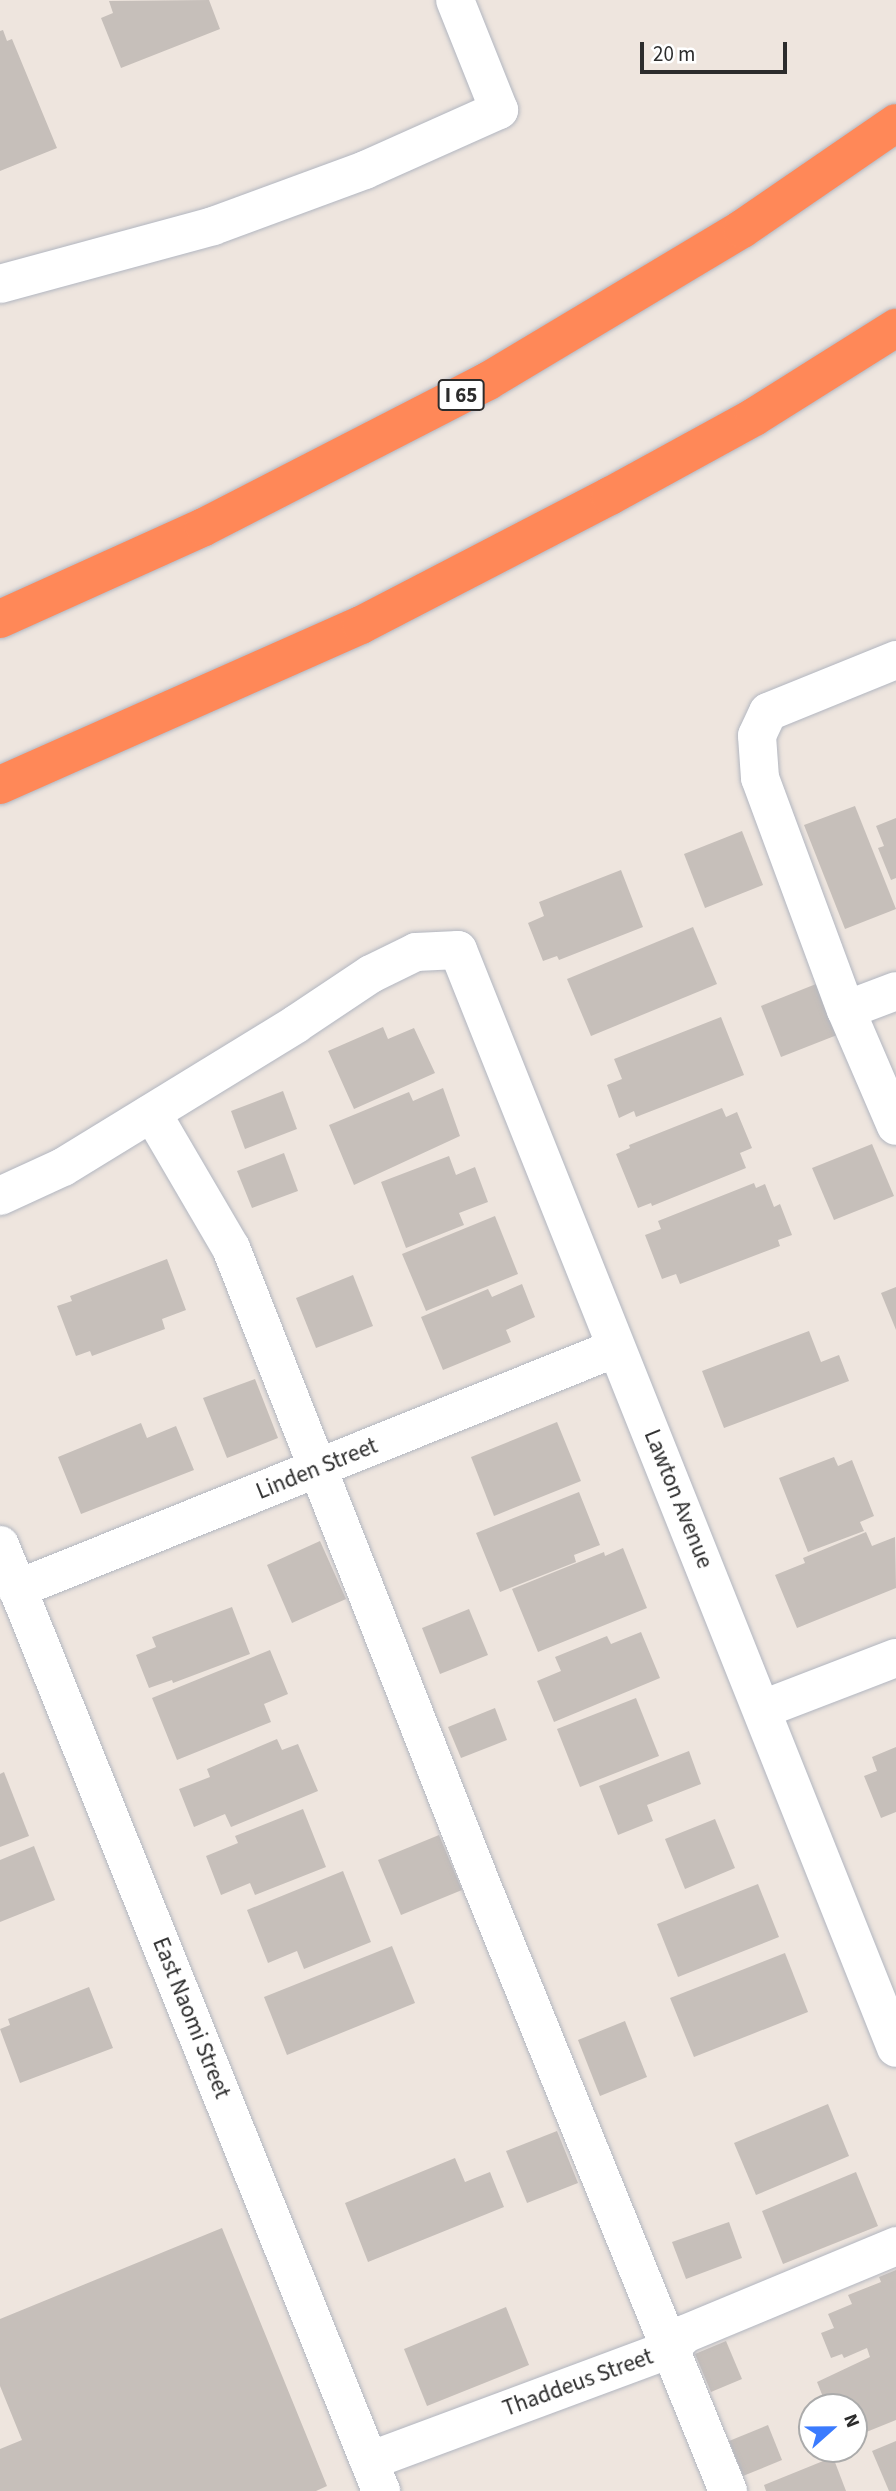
<!DOCTYPE html>
<style>
body{margin:0}
#map{position:relative;width:896px;height:2491px;overflow:hidden;background:#eee5de;font-family:"Source Sans 3",sans-serif}
div>[style]{position:absolute}
[style*='--x']{left:calc(var(--x)*1px);top:calc(var(--y)*1px);width:calc(var(--w)*1px);rotate:calc(var(--a)*1deg)}
.building>*{inset:0;background:#c6bfba}
.roads{filter:drop-shadow(0 0 2px #b2b6c0) drop-shadow(0 0 2px #b2b6c0)}
.minor>*{height:38px;margin:-19px;padding:0 19px;transform-origin:19px;border-radius:19px;background:#fff}
.highway>*{height:38px;margin:-19px;padding:0 19px;transform-origin:19px;border-radius:19px;background:#ff8858}
span{translate:-50% -50%;white-space:nowrap;text-align:center;line-height:1.15;-webkit-text-stroke:5px #fff;paint-order:stroke}
.shield-label span{padding:2px 5px;background:#fff;border:2px solid;border-radius:5px;-webkit-text-stroke-width:0}
.shield-label{font-size:21px;color:#2c2c2c;font-weight:700}
.street-label{font-size:23px;color:#2c2c2c}
.north{position:absolute;left:798px;top:2393px;width:70px;height:70px;box-sizing:border-box;background:#fff;border:2px solid #ababab;border-radius:50%;rotate:69deg;font-size:19px;font-weight:700;line-height:28px;text-align:center;color:#2c2c2c}
.north::after{content:'';display:block;margin:auto;width:24px;height:32px;background:#3b7bfe;clip-path:polygon(50% 0,100% 100%,50% 72%,0 100%)}
.scale{position:absolute;left:640px;top:42px;width:147px;height:32px;box-sizing:border-box;border:4px solid #2c2c2c;border-top:0;padding-left:9px;font-size:21px;line-height:24px;white-space:nowrap;color:#2c2c2c;-webkit-text-stroke:5px #fff;paint-order:stroke}
</style>
<div id="map">
<div class="building">
<i style="clip-path:polygon(209px 0,220px 29px,121px 68px,101px 18px,113px 13px,109px 1px)"></i>
<i style="clip-path:polygon(3px 30px,7px 41px,12px 39px,57px 148px,0 171px,0 31px)"></i>
<i style="clip-path:polygon(855px 806px,896px 909px,845px 929px,804px 825px)"></i>
<i style="clip-path:polygon(896px 818px,896px 878px,891px 880px,878px 848px,884px 846px,876px 826px)"></i>
<i style="clip-path:polygon(742px 831px,763px 885px,705px 908px,684px 854px)"></i>
<i style="clip-path:polygon(621px 870px,643px 927px,559px 960px,557px 956px,543px 961px,528px 923px,544px 916px,539px 902px)"></i>
<i style="clip-path:polygon(693px 927px,717px 984px,591px 1036px,567px 979px)"></i>
<i style="clip-path:polygon(816px 984px,837px 1035px,781px 1057px,761px 1006px)"></i>
<i style="clip-path:polygon(721px 1017px,744px 1075px,636px 1117px,634px 1111px,619px 1118px,607px 1085px,622px 1079px,614px 1059px)"></i>
<i style="clip-path:polygon(383px 1027px,388px 1039px,414px 1028px,435px 1073px,354px 1109px,328px 1051px)"></i>
<i style="clip-path:polygon(443px 1088px,460px 1136px,354px 1185px,329px 1125px,409px 1092px,413px 1101px)"></i>
<i style="clip-path:polygon(283px 1091px,297px 1129px,245px 1149px,231px 1111px)"></i>
<i style="clip-path:polygon(722px 1108px,726px 1117px,737px 1112px,752px 1148px,740px 1153px,746px 1168px,652px 1206px,651px 1203px,638px 1208px,616px 1154px,630px 1148px,629px 1145px)"></i>
<i style="clip-path:polygon(872px 1144px,894px 1196px,834px 1220px,812px 1168px)"></i>
<i style="clip-path:polygon(284px 1153px,298px 1191px,252px 1208px,237px 1171px)"></i>
<i style="clip-path:polygon(449px 1156px,456px 1175px,475px 1167px,488px 1202px,459px 1213px,464px 1225px,406px 1248px,381px 1182px)"></i>
<i style="clip-path:polygon(754px 1183px,756px 1188px,765px 1184px,774px 1207px,780px 1204px,792px 1235px,778px 1240px,780px 1246px,680px 1284px,676px 1274px,662px 1279px,645px 1235px,661px 1229px,658px 1221px)"></i>
<i style="clip-path:polygon(495px 1216px,518px 1274px,426px 1311px,402px 1254px)"></i>
<i style="clip-path:polygon(167px 1259px,186px 1310px,162px 1319px,165px 1329px,92px 1356px,90px 1351px,76px 1356px,57px 1306px,72px 1301px,70px 1296px)"></i>
<i style="clip-path:polygon(353px 1275px,373px 1326px,316px 1348px,296px 1298px)"></i>
<i style="clip-path:polygon(522px 1284px,535px 1317px,506px 1330px,511px 1342px,443px 1370px,421px 1317px,488px 1289px,492px 1297px)"></i>
<i style="clip-path:polygon(896px 1287px,896px 1330px,881px 1293px)"></i>
<i style="clip-path:polygon(809px 1331px,821px 1362px,839px 1355px,849px 1381px,724px 1428px,702px 1371px)"></i>
<i style="clip-path:polygon(255px 1379px,278px 1438px,227px 1458px,203px 1398px)"></i>
<i style="clip-path:polygon(557px 1422px,581px 1481px,494px 1516px,471px 1457px)"></i>
<i style="clip-path:polygon(141px 1423px,147px 1438px,176px 1426px,194px 1470px,81px 1514px,58px 1457px)"></i>
<i style="clip-path:polygon(834px 1457px,838px 1466px,852px 1460px,874px 1516px,860px 1522px,864px 1531px,808px 1552px,779px 1478px)"></i>
<i style="clip-path:polygon(579px 1492px,600px 1545px,574px 1555px,576px 1562px,500px 1592px,476px 1533px)"></i>
<i style="clip-path:polygon(866px 1532px,872px 1546px,895px 1537px,896px 1588px,797px 1628px,775px 1575px,805px 1563px,803px 1558px)"></i>
<i style="clip-path:polygon(320px 1541px,346px 1599px,292px 1623px,267px 1565px)"></i>
<i style="clip-path:polygon(623px 1548px,647px 1608px,538px 1652px,512px 1589px,604px 1552px,605px 1556px)"></i>
<i style="clip-path:polygon(232px 1607px,250px 1654px,173px 1683px,172px 1680px,149px 1688px,136px 1655px,156px 1647px,152px 1637px)"></i>
<i style="clip-path:polygon(469px 1609px,488px 1655px,440px 1674px,422px 1628px)"></i>
<i style="clip-path:polygon(641px 1632px,660px 1678px,554px 1722px,537px 1681px,561px 1671px,555px 1657px,607px 1636px,611px 1644px)"></i>
<i style="clip-path:polygon(270px 1650px,288px 1694px,264px 1704px,271px 1722px,177px 1760px,152px 1698px)"></i>
<i style="clip-path:polygon(636px 1698px,659px 1756px,580px 1787px,557px 1729px)"></i>
<i style="clip-path:polygon(495px 1708px,507px 1740px,461px 1758px,448px 1727px)"></i>
<i style="clip-path:polygon(277px 1739px,282px 1750px,298px 1744px,318px 1791px,231px 1827px,225px 1814px,194px 1827px,179px 1789px,210px 1777px,207px 1769px)"></i>
<i style="clip-path:polygon(896px 1747px,896px 1812px,881px 1818px,864px 1776px,877px 1771px,872px 1757px)"></i>
<i style="clip-path:polygon(689px 1751px,701px 1784px,647px 1805px,653px 1821px,618px 1835px,599px 1786px)"></i>
<i style="clip-path:polygon(4px 1772px,29px 1836px,0 1847px,0 1774px)"></i>
<i style="clip-path:polygon(303px 1809px,326px 1867px,255px 1895px,250px 1883px,221px 1895px,206px 1856px,238px 1843px,235px 1836px)"></i>
<i style="clip-path:polygon(715px 1819px,735px 1868px,685px 1889px,665px 1839px)"></i>
<i style="clip-path:polygon(439px 1835px,462px 1890px,401px 1915px,378px 1860px)"></i>
<i style="clip-path:polygon(34px 1846px,55px 1900px,0 1922px,0 1860px)"></i>
<i style="clip-path:polygon(343px 1871px,371px 1942px,304px 1969px,297px 1951px,268px 1963px,247px 1910px)"></i>
<i style="clip-path:polygon(758px 1884px,779px 1937px,678px 1977px,657px 1924px)"></i>
<i style="clip-path:polygon(392px 1946px,415px 2003px,287px 2055px,264px 1997px)"></i>
<i style="clip-path:polygon(785px 1953px,808px 2012px,694px 2057px,670px 1998px)"></i>
<i style="clip-path:polygon(89px 1987px,113px 2048px,20px 2083px,0 2029px,10px 2025px,8px 2019px)"></i>
<i style="clip-path:polygon(625px 2021px,647px 2077px,600px 2096px,578px 2040px)"></i>
<i style="clip-path:polygon(828px 2104px,849px 2156px,756px 2195px,734px 2143px)"></i>
<i style="clip-path:polygon(557px 2131px,578px 2183px,527px 2203px,506px 2151px)"></i>
<i style="clip-path:polygon(455px 2158px,465px 2182px,490px 2172px,504px 2207px,368px 2262px,345px 2203px)"></i>
<i style="clip-path:polygon(856px 2172px,878px 2226px,783px 2264px,762px 2211px)"></i>
<i style="clip-path:polygon(729px 2222px,742px 2258px,686px 2279px,672px 2242px)"></i>
<i style="clip-path:polygon(222px 2228px,327px 2486px,316px 2491px,0 2491px,0 2449px,22px 2440px,0 2386px,0 2319px)"></i>
<i style="clip-path:polygon(896px 2270px,896px 2420px,854px 2437px,854px 2407px,827px 2407px,817px 2382px,870px 2357px,867px 2348px,844px 2358px,842px 2354px,831px 2358px,821px 2333px,834px 2328px,828px 2314px,852px 2304px,848px 2295px,881px 2282px,879px 2277px)"></i>
<i style="clip-path:polygon(506px 2307px,529px 2365px,427px 2406px,404px 2349px)"></i>
<i style="clip-path:polygon(726px 2341px,742px 2379px,711px 2392px,695px 2354px)"></i>
<i style="clip-path:polygon(768px 2425px,782px 2460px,743px 2476px,729px 2441px)"></i>
<i style="clip-path:polygon(896px 2441px,896px 2491px,889px 2491px,872px 2451px)"></i>
<i style="clip-path:polygon(833px 2457px,846px 2491px,766px 2491px,764px 2485px)"></i>
</div>
<div class="roads">
<div class="minor">
<i style="--x:0;--y:284;--w:221;--a:-15.2"></i>
<i style="--x:213;--y:226;--w:162;--a:-20.2"></i>
<i style="--x:365;--y:170;--w:147;--a:-24.1"></i>
<i style="--x:499;--y:110;--w:118;--a:-111.8"></i>
<i style="--x:896;--y:660;--w:138;--a:157.9"></i>
<i style="--x:768;--y:712;--w:26;--a:115"></i>
<i style="--x:757;--y:736;--w:42;--a:85.9"></i>
<i style="--x:760;--y:778;--w:247;--a:69.7"></i>
<i style="--x:846;--y:1010;--w:126;--a:66.7"></i>
<i style="--x:846;--y:1010;--w:53;--a:-20.8"></i>
<i style="--x:152;--y:1113;--w:156;--a:59.7"></i>
<i style="--x:231;--y:1248;--w:688;--a:68.51"></i>
<i style="--x:483;--y:1888;--w:651;--a:67.89"></i>
<i style="--x:0;--y:1196;--w:69;--a:-24.7"></i>
<i style="--x:63;--y:1167;--w:273;--a:-31.5"></i>
<i style="--x:296;--y:1024;--w:90;--a:-33.7"></i>
<i style="--x:371;--y:974;--w:50;--a:-26.1"></i>
<i style="--x:416;--y:952;--w:42;--a:-2.7"></i>
<i style="--x:458;--y:950;--w:1182;--a:68.25"></i>
<i style="--x:0;--y:1545;--w:1020;--a:68.06"></i>
<i style="--x:17;--y:1589;--w:646;--a:-21.92"></i>
<i style="--x:763;--y:1709;--w:142;--a:-21"></i>
<i style="--x:369;--y:2461;--w:321;--a:-20.4"></i>
<i style="--x:670;--y:2349;--w:21;--a:-45"></i>
<i style="--x:685;--y:2334;--w:229;--a:-22.6"></i>
</div>
<div class="highway">
<i style="--x:0;--y:619;--w:224;--a:-24.3"></i>
<i style="--x:204;--y:527;--w:319;--a:-27.2"></i>
<i style="--x:488;--y:381;--w:296;--a:-30.9"></i>
<i style="--x:742;--y:229;--w:187;--a:-34.5"></i>
<i style="--x:0;--y:785;--w:395;--a:-23.9"></i>
<i style="--x:361;--y:625;--w:280;--a:-27.4"></i>
<i style="--x:610;--y:496;--w:164;--a:-28.7"></i>
<i style="--x:754;--y:417;--w:168;--a:-32.1"></i>
</div>
</div>
<div class="shield-label">
<span style="left:461px;top:395px">I 65</span>
</div>
<div class="street-label">
<span style="left:317px;top:1469px;rotate:-22deg">Linden Street</span>
<span style="left:678px;top:1499px;rotate:68deg">Lawton Avenue</span>
<span style="left:191px;top:2018px;rotate:68deg">East Naomi Street</span>
<span style="left:578px;top:2383px;rotate:-20deg">Thaddeus Street</span>
</div>
<div class="north">N</div>
<div class="scale">20 m</div>
</div>
